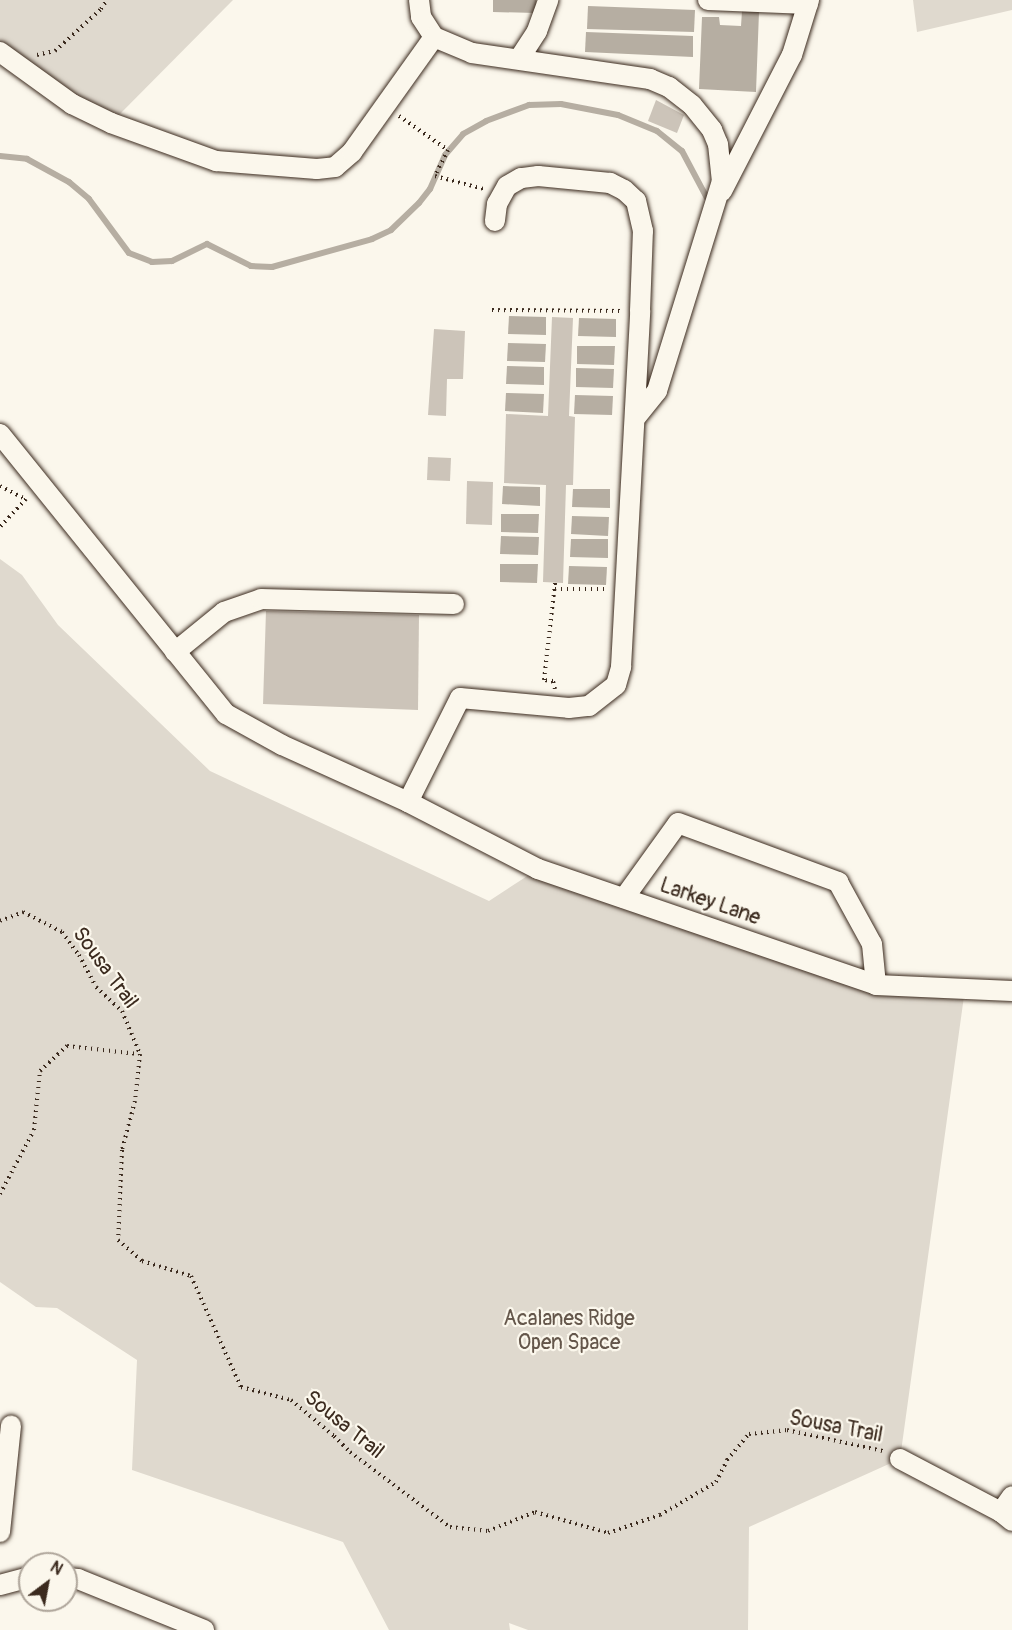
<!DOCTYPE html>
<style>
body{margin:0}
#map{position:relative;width:1012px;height:1630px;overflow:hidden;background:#fbf7ec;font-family:Pangolin,sans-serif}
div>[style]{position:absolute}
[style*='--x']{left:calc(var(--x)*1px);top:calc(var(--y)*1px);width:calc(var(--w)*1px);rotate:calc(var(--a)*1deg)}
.green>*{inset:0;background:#dfd9ce}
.water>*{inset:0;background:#b6aea2}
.stream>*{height:6px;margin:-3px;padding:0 3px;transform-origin:3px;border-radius:3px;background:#b6aea2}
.building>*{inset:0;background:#ccc4b9}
.path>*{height:4px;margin-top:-2px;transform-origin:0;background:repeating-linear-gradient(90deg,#3b2a1e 0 1.5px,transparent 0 6px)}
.roads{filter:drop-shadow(0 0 2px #3b2a1e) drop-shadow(0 0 2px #3b2a1e)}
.minor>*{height:20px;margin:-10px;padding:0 10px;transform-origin:10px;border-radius:10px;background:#fbf7ec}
span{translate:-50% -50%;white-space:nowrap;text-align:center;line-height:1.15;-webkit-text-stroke:4.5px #fbf7ec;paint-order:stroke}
.street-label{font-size:21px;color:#3b2a1e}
.park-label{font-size:21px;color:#64564a}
.north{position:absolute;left:18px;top:1552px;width:60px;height:60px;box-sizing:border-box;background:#fbf7ec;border:2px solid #aea59a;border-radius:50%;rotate:32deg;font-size:16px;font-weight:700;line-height:24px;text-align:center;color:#3b2a1e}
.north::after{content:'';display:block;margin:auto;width:21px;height:27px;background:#3b2a1e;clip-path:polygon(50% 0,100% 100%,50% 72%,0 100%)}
</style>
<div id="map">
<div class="green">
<i style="clip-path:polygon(0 0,233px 0,111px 123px,0 52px)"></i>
<i style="clip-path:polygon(913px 0,1012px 0,1012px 10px,917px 32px)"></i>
<i style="clip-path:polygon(0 559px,22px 575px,58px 625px,210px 771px,489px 901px,538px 869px,876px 985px,965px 989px,900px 1459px,749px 1527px,748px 1630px,528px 1630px,509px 1623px,510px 1630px,389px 1630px,343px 1542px,132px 1470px,137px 1360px,57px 1308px,36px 1307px,0 1282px)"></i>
</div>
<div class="water">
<i style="clip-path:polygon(493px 0,536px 0,536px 13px,493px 12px)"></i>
<i style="clip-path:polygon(588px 6px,695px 10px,694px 32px,587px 29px)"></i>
<i style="clip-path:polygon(742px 11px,759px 12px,756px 92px,699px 89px,702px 17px,719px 17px,720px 25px,741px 26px)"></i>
<i style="clip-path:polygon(586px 32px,693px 36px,693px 57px,585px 52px)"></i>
<i style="clip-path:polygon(509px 316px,546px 317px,546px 335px,508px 334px)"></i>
<i style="clip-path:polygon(579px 318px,616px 319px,616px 337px,578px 336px)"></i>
<i style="clip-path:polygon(508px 343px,546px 344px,545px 362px,507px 361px)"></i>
<i style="clip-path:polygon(577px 346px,615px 346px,614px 365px,577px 364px)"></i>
<i style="clip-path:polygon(507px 366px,544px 367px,544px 385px,506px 384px)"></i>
<i style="clip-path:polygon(576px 368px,614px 369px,613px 388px,576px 387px)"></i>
<i style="clip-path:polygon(506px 393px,544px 394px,543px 413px,505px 411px)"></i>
<i style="clip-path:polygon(575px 395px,613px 396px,612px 415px,574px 414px)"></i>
<i style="clip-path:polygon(503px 486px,540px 487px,540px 506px,502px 504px)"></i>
<i style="clip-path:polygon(573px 489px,610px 489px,610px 508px,572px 507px)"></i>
<i style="clip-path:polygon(501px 514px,539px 514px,538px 533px,501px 532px)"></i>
<i style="clip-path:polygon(572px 516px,609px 517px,608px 536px,571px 534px)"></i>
<i style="clip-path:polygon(501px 536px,539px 537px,538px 555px,500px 554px)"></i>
<i style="clip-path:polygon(571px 539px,608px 539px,608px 558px,570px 557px)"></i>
<i style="clip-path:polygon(500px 564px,538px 564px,537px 583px,500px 582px)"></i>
<i style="clip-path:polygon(569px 566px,607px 567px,606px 585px,568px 584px)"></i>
</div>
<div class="stream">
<i style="--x:0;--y:156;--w:27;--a:6"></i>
<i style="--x:27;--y:159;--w:48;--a:28.7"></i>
<i style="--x:69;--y:182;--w:26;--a:40"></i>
<i style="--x:89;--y:199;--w:67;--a:53.5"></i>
<i style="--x:129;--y:253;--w:25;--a:21"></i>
<i style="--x:152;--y:262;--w:20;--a:-3"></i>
<i style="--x:172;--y:261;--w:39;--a:-26"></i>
<i style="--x:207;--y:244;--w:49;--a:26.6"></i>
<i style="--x:251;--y:266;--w:21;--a:3"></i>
<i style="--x:272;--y:267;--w:104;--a:-15.6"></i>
<i style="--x:372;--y:239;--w:21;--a:-25"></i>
<i style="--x:391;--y:230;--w:39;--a:-44"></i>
<i style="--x:419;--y:203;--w:18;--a:-52"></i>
<i style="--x:430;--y:189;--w:37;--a:-66"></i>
<i style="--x:445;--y:155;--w:28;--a:-49"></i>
<i style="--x:463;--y:134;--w:26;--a:-29"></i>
<i style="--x:486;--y:121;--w:46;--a:-20.4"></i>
<i style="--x:529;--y:105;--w:32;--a:-2"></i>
<i style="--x:561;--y:104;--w:58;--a:10.9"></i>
<i style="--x:618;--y:115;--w:42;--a:22.3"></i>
<i style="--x:657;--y:131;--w:32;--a:39"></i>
<i style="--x:682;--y:151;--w:53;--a:62"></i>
</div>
<div class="building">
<i style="clip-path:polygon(656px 100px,684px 115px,677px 133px,648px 121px)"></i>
<i style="clip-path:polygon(552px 317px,573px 318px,569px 416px,575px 417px,573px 485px,566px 485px,563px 583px,543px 582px,546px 485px,504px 483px,506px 414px,548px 416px)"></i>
<i style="clip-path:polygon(434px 329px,465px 331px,463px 379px,447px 379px,446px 416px,428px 415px)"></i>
<i style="clip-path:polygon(428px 457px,451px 458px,450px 481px,427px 480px)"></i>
<i style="clip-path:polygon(467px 481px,493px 482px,492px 525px,466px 524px)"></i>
<i style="clip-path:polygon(266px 611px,419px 615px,418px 710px,263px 704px)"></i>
</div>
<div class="path">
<i style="--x:37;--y:55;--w:18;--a:-13"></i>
<i style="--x:55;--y:51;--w:62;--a:-42.4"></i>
<i style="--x:101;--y:9;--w:11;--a:-56"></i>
<i style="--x:399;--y:116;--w:60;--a:34.8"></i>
<i style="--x:448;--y:150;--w:29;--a:117"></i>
<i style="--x:435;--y:176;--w:51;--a:14.9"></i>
<i style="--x:492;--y:310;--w:131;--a:0.4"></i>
<i style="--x:0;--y:486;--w:29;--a:27"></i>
<i style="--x:26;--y:499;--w:38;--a:133"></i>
<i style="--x:555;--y:589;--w:52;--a:0"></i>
<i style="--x:555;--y:689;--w:8;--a:-104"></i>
<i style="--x:553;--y:681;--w:9;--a:-174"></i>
<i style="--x:544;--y:680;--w:98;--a:-83.5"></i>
<i style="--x:0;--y:921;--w:25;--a:-21"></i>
<i style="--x:23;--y:912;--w:44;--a:27.1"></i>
<i style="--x:62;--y:932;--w:29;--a:54"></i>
<i style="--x:79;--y:955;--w:36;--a:62"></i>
<i style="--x:96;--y:987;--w:35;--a:43"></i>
<i style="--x:122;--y:1011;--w:47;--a:67.3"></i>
<i style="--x:140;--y:1054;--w:47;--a:96.1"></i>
<i style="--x:135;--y:1101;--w:51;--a:104.9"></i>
<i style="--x:122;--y:1150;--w:90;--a:92.5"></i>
<i style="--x:118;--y:1240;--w:32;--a:41"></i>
<i style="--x:142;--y:1261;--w:51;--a:17"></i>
<i style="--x:191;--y:1276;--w:122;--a:65.8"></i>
<i style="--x:241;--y:1387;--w:52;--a:14.6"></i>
<i style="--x:291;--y:1400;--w:56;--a:39.9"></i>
<i style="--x:334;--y:1436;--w:23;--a:45"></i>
<i style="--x:350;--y:1452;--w:125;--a:36.9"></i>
<i style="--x:450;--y:1527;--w:38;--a:6"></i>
<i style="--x:488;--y:1531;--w:51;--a:-22"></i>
<i style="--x:535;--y:1512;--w:76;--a:16"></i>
<i style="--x:608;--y:1533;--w:55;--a:-19.1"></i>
<i style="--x:660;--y:1515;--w:65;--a:-30.5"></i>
<i style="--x:716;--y:1482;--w:25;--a:-63"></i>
<i style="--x:727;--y:1460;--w:34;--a:-50"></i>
<i style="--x:749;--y:1434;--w:38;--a:-6"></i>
<i style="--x:787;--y:1430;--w:98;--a:12.3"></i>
<i style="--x:0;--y:1194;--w:72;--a:-62"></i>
<i style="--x:34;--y:1130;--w:59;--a:-84.2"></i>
<i style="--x:40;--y:1071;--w:37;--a:-43"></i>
<i style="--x:67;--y:1046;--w:72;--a:6.3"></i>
</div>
<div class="roads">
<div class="minor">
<i style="--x:419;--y:0;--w:17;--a:83"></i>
<i style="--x:421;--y:17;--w:24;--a:57"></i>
<i style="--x:434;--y:37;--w:41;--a:22.8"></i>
<i style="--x:472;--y:53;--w:180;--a:8.3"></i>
<i style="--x:650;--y:79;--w:21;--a:23"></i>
<i style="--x:669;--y:87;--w:29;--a:38"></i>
<i style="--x:692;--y:105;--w:32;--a:51"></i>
<i style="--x:712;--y:130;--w:15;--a:67"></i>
<i style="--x:718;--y:144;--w:37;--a:84"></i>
<i style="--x:722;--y:181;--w:220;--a:107.2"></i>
<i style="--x:657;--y:391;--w:32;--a:129"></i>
<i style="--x:708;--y:0;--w:100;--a:2.3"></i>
<i style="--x:0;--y:52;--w:89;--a:35.8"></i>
<i style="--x:72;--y:104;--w:43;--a:26"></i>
<i style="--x:111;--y:123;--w:112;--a:19.9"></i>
<i style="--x:216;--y:161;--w:101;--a:4.5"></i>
<i style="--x:317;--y:169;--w:18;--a:-6"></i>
<i style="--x:335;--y:167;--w:23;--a:-41"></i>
<i style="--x:352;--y:152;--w:141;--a:-54.5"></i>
<i style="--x:519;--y:59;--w:33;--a:-57"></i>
<i style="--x:537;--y:31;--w:33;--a:-70"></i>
<i style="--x:722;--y:191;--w:153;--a:-62.8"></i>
<i style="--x:792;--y:55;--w:58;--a:-72.8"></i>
<i style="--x:0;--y:434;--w:360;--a:51.1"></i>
<i style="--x:226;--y:714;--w:64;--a:29"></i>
<i style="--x:282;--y:745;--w:138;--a:24.3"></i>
<i style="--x:408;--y:802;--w:146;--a:27.3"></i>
<i style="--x:538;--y:869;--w:357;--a:18.9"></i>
<i style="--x:876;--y:985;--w:136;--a:2.5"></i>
<i style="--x:175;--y:652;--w:63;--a:-39.2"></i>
<i style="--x:224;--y:612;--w:39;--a:-19"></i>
<i style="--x:261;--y:599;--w:193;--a:1.5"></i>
<i style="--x:408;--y:802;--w:116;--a:-63.4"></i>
<i style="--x:460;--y:698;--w:109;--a:5.2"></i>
<i style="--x:569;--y:708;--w:20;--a:-6"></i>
<i style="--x:589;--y:706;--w:34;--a:-38"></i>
<i style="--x:616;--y:685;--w:19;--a:-74"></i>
<i style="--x:621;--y:667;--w:357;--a:-86.9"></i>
<i style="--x:640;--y:311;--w:80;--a:-87.9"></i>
<i style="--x:643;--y:231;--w:31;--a:-103"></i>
<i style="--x:636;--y:201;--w:16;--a:-137"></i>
<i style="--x:624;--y:190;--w:16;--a:-153"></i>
<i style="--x:610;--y:183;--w:72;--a:-174.4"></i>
<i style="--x:538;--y:176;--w:17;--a:173"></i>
<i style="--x:521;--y:178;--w:16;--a:150"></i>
<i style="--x:507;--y:186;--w:21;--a:119"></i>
<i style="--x:497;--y:204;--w:17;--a:97"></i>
<i style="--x:624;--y:898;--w:92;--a:-54.2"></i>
<i style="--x:678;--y:823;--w:171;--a:20.2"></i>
<i style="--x:838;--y:882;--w:71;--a:61.3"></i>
<i style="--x:872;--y:944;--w:41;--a:84.4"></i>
<i style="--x:900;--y:1459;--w:114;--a:27.7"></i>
<i style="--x:1001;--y:1512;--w:14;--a:39"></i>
<i style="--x:1001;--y:1512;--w:19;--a:-55"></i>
<i style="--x:0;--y:1532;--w:107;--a:-84.1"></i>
<i style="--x:66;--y:1578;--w:12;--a:5"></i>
<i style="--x:78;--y:1579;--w:136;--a:22"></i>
<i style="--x:0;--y:1585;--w:31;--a:-15"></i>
</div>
</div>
<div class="street-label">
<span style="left:710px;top:902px;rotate:19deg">Larkey Lane</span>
<span style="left:105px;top:968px;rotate:54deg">Sousa Trail</span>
<span style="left:344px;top:1425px;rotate:39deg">Sousa Trail</span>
<span style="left:836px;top:1427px;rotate:11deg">Sousa Trail</span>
</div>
<div class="park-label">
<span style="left:569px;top:1331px">Acalanes Ridge<br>Open Space</span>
</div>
<div class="north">N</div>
</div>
